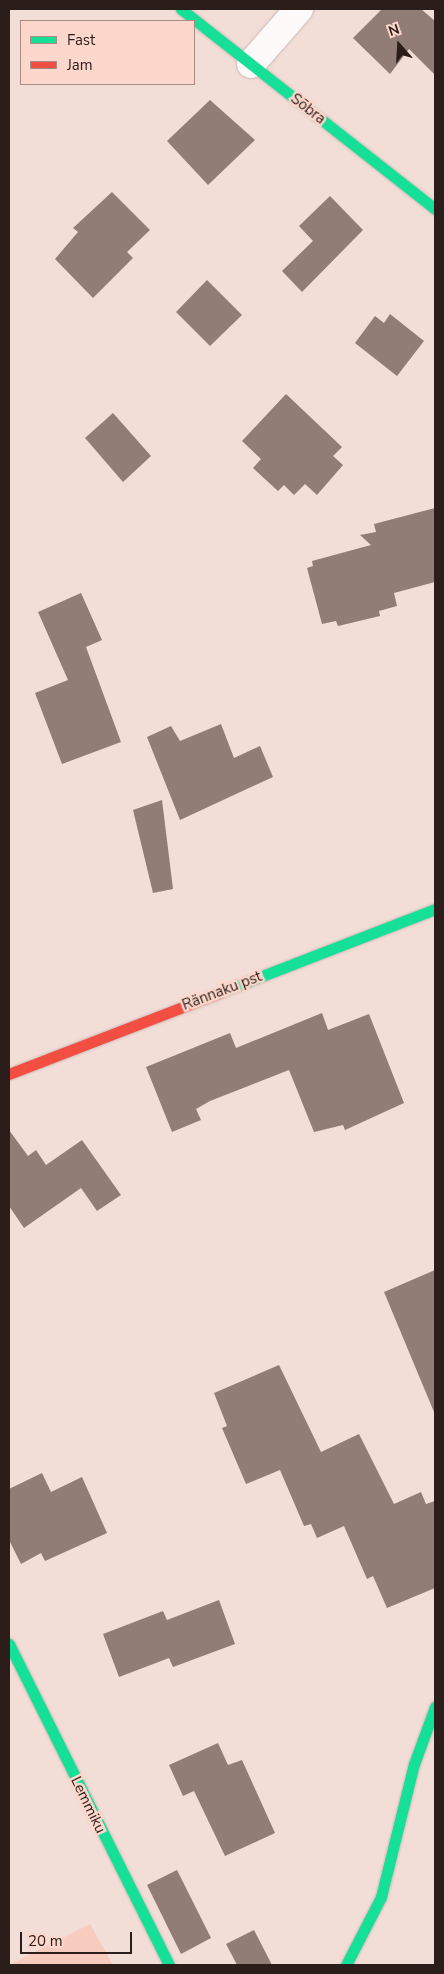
<!DOCTYPE html>
<meta charset="utf-8">
<style>
body{margin:0}
#map{position:relative;width:444px;height:1974px;overflow:hidden;background:#f2ddd7;font-family:"Nunito Sans",sans-serif}
div>[style]{position:absolute}
[style*='--x']{left:calc(var(--x)*1px);top:calc(var(--y)*1px);width:calc(var(--w)*1px);rotate:calc(var(--a)*1deg)}
.green>*{inset:0;background:#f8cbbf}
.building>*{inset:0;background:#927c76}
.roads{filter:drop-shadow(0 0 1px #cbbab6) drop-shadow(0 0 1px #cbbab6)}
.street>*{height:28px;margin:-14px;padding:0 14px;transform-origin:14px;border-radius:14px;background:#fdfaf9}
.fast>*{height:11px;margin:-5.5px;padding:0 5.5px;transform-origin:5.5px;border-radius:5.5px;background:#16e098}
.jam>*{height:11px;margin:-5.5px;padding:0 5.5px;transform-origin:5.5px;border-radius:5.5px;background:#f24e42}
span{translate:-50% -50%;white-space:nowrap;text-align:center;line-height:1.15;-webkit-text-stroke:5px #fdd7cc;paint-order:stroke}
.street-label{font-size:15px;color:#2b1d19}
.frame{position:absolute;inset:0;border:10px solid #2b1d19;pointer-events:none}
.legend{position:absolute;left:20px;top:20px;width:175px;height:65px;box-sizing:border-box;background:#fdd7cc;border:1px solid #a98d84;margin:0;padding:6px 9px;list-style:none;font-size:15px;color:#2b1d19}
.legend li{display:flex;align-items:center;gap:10px;height:25px}
.legend b{width:25px;border:1px solid #a98d84}
.north{position:absolute;left:374px;top:20px;width:50px;height:50px;-webkit-text-stroke:4px #fdd7cc;paint-order:stroke;rotate:341deg;font-size:14px;font-weight:700;line-height:20px;text-align:center;color:#2b1d19}
.north::after{content:'';display:block;margin:auto;width:18px;height:22px;background:#2b1d19;clip-path:polygon(50% 0,100% 100%,50% 72%,0 100%)}
.scale{position:absolute;left:20px;top:1932px;width:112px;height:22px;box-sizing:border-box;border:2px solid #2b1d19;border-top:0;padding-left:6px;font-size:15px;line-height:18px;white-space:nowrap;color:#2b1d19;-webkit-text-stroke:4px #fdd7cc;paint-order:stroke}
</style>
<div id="map">
<div class="green">
<i style="clip-path:polygon(90px 1924px,113px 1965px,9px 1965px)"></i>
</div>
<div class="building">
<i style="clip-path:polygon(382px 9px,421px 9px,435px 21px,435px 75px,409px 49px,390px 74px,353px 38px)"></i>
<i style="clip-path:polygon(210px 100px,255px 140px,208px 185px,167px 141px)"></i>
<i style="clip-path:polygon(112px 192px,150px 230px,127px 252px,133px 258px,93px 298px,55px 259px,78px 232px,73px 228px)"></i>
<i style="clip-path:polygon(330px 196px,363px 230px,302px 292px,282px 271px,313px 241px,299px 226px)"></i>
<i style="clip-path:polygon(207px 280px,242px 315px,210px 346px,176px 312px)"></i>
<i style="clip-path:polygon(390px 314px,424px 341px,397px 376px,355px 343px,375px 316px,384px 323px)"></i>
<i style="clip-path:polygon(286px 394px,342px 447px,333px 456px,343px 465px,317px 495px,305px 484px,294px 495px,284px 485px,278px 491px,253px 468px,261px 459px,242px 441px)"></i>
<i style="clip-path:polygon(113px 413px,151px 456px,123px 482px,85px 438px)"></i>
<i style="clip-path:polygon(435px 508px,435px 582px,394px 593px,397px 606px,379px 611px,380px 616px,338px 626px,336px 621px,322px 624px,307px 568px,313px 566px,312px 561px,371px 545px,360px 535px,376px 532px,374px 524px)"></i>
<i style="clip-path:polygon(81px 593px,102px 640px,86px 647px,121px 742px,62px 764px,35px 693px,68px 680px,38px 612px)"></i>
<i style="clip-path:polygon(221px 724px,234px 758px,260px 746px,273px 777px,180px 820px,147px 737px,171px 726px,180px 741px)"></i>
<i style="clip-path:polygon(162px 800px,173px 889px,153px 893px,133px 810px)"></i>
<i style="clip-path:polygon(322px 1013px,328px 1030px,369px 1014px,404px 1103px,345px 1130px,343px 1125px,314px 1132px,289px 1070px,210px 1101px,196px 1109px,201px 1120px,172px 1132px,146px 1067px,230px 1033px,236px 1048px)"></i>
<i style="clip-path:polygon(9px 1130px,28px 1156px,36px 1150px,46px 1165px,82px 1140px,121px 1195px,97px 1211px,81px 1188px,24px 1228px,9px 1206px)"></i>
<i style="clip-path:polygon(435px 1270px,435px 1412px,434px 1412px,384px 1292px)"></i>
<i style="clip-path:polygon(279px 1365px,321px 1452px,359px 1434px,394px 1504px,421px 1492px,426px 1504px,435px 1501px,435px 1588px,387px 1608px,373px 1576px,367px 1579px,344px 1526px,317px 1538px,311px 1524px,304px 1526px,280px 1470px,246px 1484px,222px 1428px,227px 1426px,214px 1393px)"></i>
<i style="clip-path:polygon(42px 1473px,51px 1492px,82px 1477px,107px 1533px,45px 1561px,41px 1553px,21px 1564px,9px 1540px,9px 1489px)"></i>
<i style="clip-path:polygon(219px 1600px,235px 1644px,173px 1667px,169px 1658px,119px 1677px,103px 1634px,163px 1611px,167px 1620px)"></i>
<i style="clip-path:polygon(218px 1743px,228px 1765px,242px 1760px,275px 1833px,225px 1856px,194px 1791px,183px 1796px,169px 1765px)"></i>
<i style="clip-path:polygon(177px 1870px,211px 1938px,181px 1954px,147px 1885px)"></i>
<i style="clip-path:polygon(254px 1930px,272px 1965px,237px 1965px,226px 1944px)"></i>
</div>
<div class="roads">
<div class="street">
<i style="--x:251;--y:64;--w:73;--a:-48.9"></i>
</div>
<div class="fast">
<i style="--x:181;--y:9;--w:323;--a:38.2"></i>
<i style="--x:221;--y:992;--w:230;--a:-21.2"></i>
<i style="--x:9;--y:1644;--w:359;--a:63.5"></i>
<i style="--x:346;--y:1965;--w:76;--a:-62.8"></i>
<i style="--x:381;--y:1897;--w:137;--a:-76.1"></i>
<i style="--x:414;--y:1764;--w:61;--a:-69.8"></i>
</div>
<div class="jam">
<i style="--x:9;--y:1074;--w:227;--a:-21.1"></i>
</div>
</div>
<div class="street-label">
<span style="left:308px;top:109px;rotate:38deg">Sõbra</span>
<span style="left:222px;top:991px;rotate:-21deg">Rännaku pst</span>
<span style="left:88px;top:1805px;rotate:64deg">Lemmiku</span>
</div>
<div class="frame"></div>
<ul class="legend">
<li><b style="height:6px;background:#16e098"></b>Fast</li>
<li><b style="height:6px;background:#f24e42"></b>Jam</li>
</ul>
<div class="north">N</div>
<div class="scale">20 m</div>
</div>
